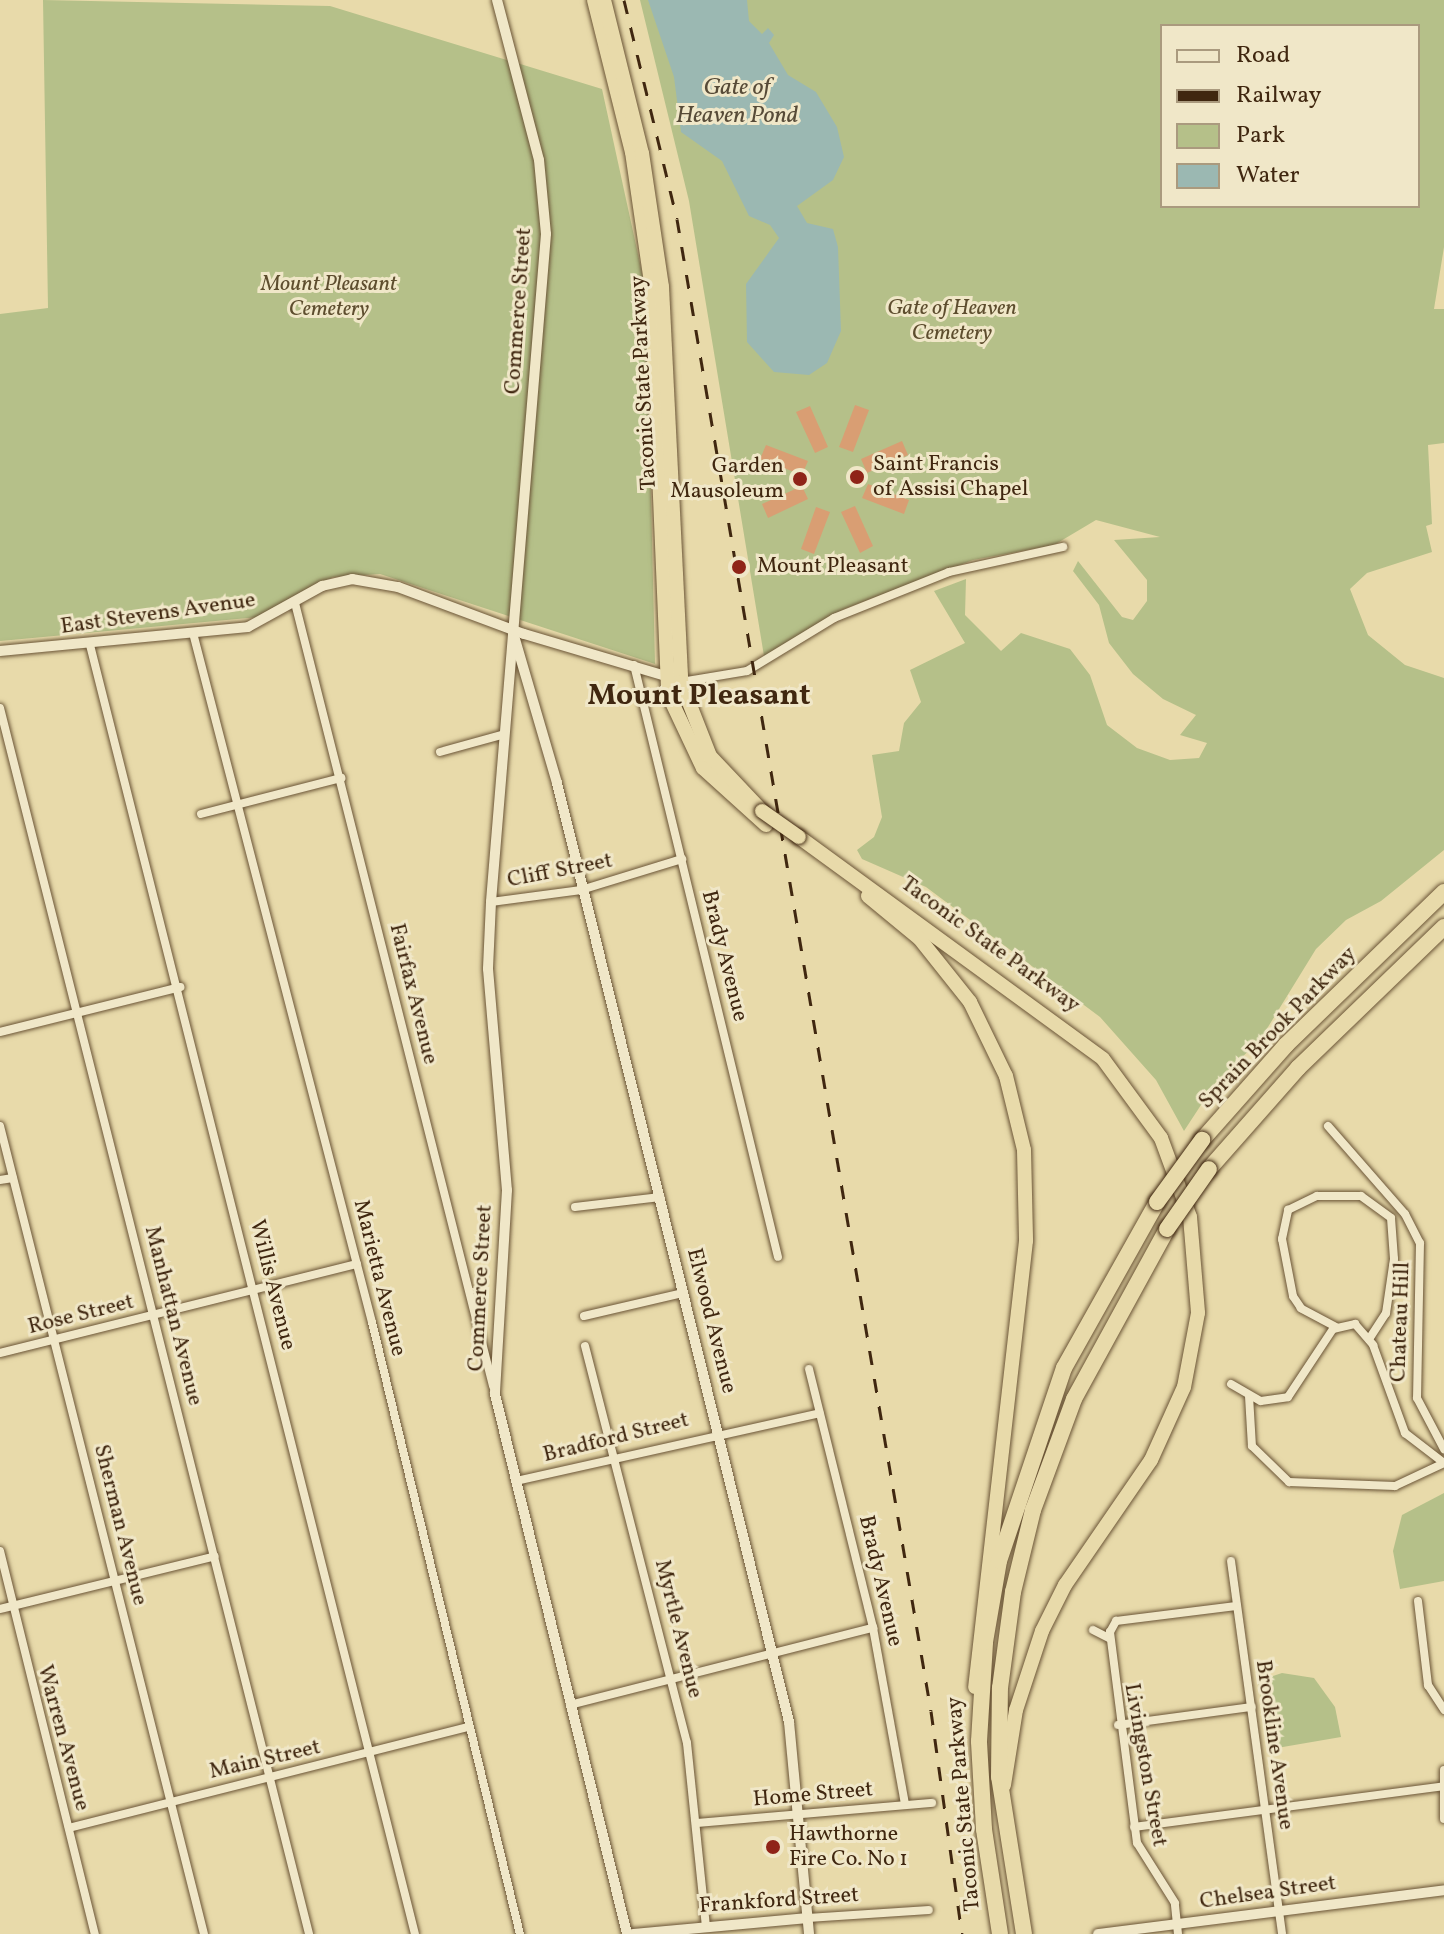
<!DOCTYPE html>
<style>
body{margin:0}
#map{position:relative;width:1444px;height:1934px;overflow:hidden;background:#e8daaa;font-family:Vollkorn,serif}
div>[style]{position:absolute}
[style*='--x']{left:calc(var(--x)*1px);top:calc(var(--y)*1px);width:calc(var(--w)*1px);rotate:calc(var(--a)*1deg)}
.green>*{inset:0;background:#b5c089}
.water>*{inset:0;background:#9bb8b2}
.building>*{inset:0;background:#d99e73}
.roads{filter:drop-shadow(0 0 2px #6a5436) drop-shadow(0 0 2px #6a5436)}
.minor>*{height:8px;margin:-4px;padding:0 4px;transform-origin:4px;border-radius:4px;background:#f0e7c8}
.tertiary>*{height:10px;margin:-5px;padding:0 5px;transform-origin:5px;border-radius:5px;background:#f0e7c8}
.trunk>*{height:14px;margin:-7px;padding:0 7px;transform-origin:7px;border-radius:7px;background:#e8daaa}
.motorway>*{height:16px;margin:-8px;padding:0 8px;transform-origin:8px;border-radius:8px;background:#e8daaa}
.rail>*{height:3px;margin-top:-1.5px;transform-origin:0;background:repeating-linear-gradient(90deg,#402710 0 14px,transparent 0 28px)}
.bridges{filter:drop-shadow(0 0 2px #402710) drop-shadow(0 0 2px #402710)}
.trunk-bridge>*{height:14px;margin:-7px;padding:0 7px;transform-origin:7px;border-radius:7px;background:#e8daaa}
.motorway-bridge>*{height:16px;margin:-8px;padding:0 8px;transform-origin:8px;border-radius:8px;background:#e8daaa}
.dots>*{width:22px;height:22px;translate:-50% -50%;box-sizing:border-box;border:4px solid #f0e7c8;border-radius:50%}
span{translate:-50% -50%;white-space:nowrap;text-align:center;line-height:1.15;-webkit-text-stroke:6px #f0e7c8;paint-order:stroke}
.park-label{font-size:22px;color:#5d4d2e;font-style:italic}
.street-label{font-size:22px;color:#402710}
.poi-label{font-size:22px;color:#402710}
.left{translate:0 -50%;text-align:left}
.right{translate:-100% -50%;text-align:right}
.water-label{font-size:24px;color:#574b38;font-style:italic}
.district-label{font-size:30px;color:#402710;font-weight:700}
.legend{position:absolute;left:1160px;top:24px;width:260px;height:184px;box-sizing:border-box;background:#f0e7c8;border:2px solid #aa9a7e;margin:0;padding:10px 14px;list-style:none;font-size:24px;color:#402710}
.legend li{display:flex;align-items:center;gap:16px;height:40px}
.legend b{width:40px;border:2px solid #aa9a7e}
</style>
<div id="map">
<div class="green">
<i style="clip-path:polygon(43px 0,330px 6px,602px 89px,646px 291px,655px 664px,380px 574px,333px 577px,258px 617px,0 641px,0 314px,48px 308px)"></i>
<i style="clip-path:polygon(evenodd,640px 0,1444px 0,1444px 247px,1434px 309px,1444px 309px,1444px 443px,1428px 445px,1432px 524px,1426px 526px,1432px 552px,1367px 573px,1350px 589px,1368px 635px,1405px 665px,1444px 678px,1444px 850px,1381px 901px,1346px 920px,1316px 949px,1260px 1040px,1216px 1082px,1184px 1131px,1156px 1080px,1100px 1017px,926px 887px,862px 859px,857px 850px,874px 837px,882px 817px,872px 755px,899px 751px,904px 723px,921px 702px,910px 670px,965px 643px,934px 591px,966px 579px,965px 615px,1001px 651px,1021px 633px,1070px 649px,1090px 675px,1107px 725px,1137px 748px,1170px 760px,1199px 758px,1207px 743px,1180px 735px,1196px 715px,1163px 699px,1133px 674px,1109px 643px,1099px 605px,1073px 571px,1078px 561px,1122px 617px,1133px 620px,1147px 601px,1147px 580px,1114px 540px,1160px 537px,1096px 520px,1054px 545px,973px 560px,844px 609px,764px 656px,689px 201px,640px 0,1162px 26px,1418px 26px,1418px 206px,1162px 206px,1162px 26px)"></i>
<i style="clip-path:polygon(1444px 1493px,1444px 1581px,1400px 1589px,1393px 1551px,1402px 1515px)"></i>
<i style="clip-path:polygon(1282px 1673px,1314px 1678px,1335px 1707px,1341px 1737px,1277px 1748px,1268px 1743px,1258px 1681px)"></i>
</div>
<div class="water">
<i style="clip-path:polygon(648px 0,747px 0,749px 21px,762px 34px,768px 28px,774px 35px,769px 43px,788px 75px,816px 92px,837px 127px,844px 157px,833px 180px,797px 206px,807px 223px,833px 229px,838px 247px,841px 331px,827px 363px,809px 375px,774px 372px,747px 342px,746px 284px,779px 238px,770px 225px,749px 216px,722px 161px,681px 132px,674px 77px)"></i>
</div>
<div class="building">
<i style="clip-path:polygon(855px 405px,869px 410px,853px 452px,839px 447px)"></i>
<i style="clip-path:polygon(810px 406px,828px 447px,815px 453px,796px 412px)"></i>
<i style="clip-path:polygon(902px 441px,908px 455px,867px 473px,861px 459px)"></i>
<i style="clip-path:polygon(766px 445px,808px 461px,802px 475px,760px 459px)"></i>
<i style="clip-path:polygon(868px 484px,909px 500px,904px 514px,862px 498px)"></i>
<i style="clip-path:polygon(802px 486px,808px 499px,768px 518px,762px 504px)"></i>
<i style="clip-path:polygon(855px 506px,873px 546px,860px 553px,841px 512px)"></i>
<i style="clip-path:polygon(816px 507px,830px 512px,814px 554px,801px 549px)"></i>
</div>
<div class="roads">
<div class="minor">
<i style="--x:295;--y:603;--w:808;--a:75.81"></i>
<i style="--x:193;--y:633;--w:712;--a:75.44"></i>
<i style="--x:372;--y:1322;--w:630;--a:76.41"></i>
<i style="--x:90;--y:645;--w:1329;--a:75.85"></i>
<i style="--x:634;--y:665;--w:609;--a:76.33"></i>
<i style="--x:681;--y:682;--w:67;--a:-9.5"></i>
<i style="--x:747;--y:671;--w:102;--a:-31.3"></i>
<i style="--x:834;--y:618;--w:124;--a:-21.8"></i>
<i style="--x:949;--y:572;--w:117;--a:-12.4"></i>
<i style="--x:0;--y:708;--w:1264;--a:75.85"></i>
<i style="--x:440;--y:752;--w:67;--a:-15.5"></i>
<i style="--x:201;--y:814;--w:145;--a:-14.4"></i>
<i style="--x:491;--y:902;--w:91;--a:-7.6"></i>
<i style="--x:581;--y:890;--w:106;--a:-17.1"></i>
<i style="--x:0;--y:1032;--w:186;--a:-14"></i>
<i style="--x:0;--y:1126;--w:833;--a:75.83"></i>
<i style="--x:1328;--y:1126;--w:117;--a:48.8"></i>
<i style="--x:1405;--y:1214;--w:33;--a:63"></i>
<i style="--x:1420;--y:1243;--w:155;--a:91.1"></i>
<i style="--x:1417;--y:1398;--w:58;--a:62.1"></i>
<i style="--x:0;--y:1180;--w:13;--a:-9"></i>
<i style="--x:575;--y:1207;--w:86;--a:-6.7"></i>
<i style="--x:584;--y:1316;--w:102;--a:-13.1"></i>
<i style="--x:1336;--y:1327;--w:40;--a:-152"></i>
<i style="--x:1301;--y:1308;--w:14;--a:-124"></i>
<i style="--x:1293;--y:1296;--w:58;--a:-100.9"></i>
<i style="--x:1282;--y:1239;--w:30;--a:-78"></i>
<i style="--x:1288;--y:1210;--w:32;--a:-26"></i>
<i style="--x:1317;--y:1196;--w:44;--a:0"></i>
<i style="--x:1361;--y:1196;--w:37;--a:36"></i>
<i style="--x:1391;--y:1218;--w:41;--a:85.8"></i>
<i style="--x:1394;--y:1259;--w:55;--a:98.4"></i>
<i style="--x:1386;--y:1313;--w:31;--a:123"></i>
<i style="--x:585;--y:1346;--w:410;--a:75.6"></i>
<i style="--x:687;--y:1743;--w:184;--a:84.1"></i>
<i style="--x:0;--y:1353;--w:368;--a:-14"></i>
<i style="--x:809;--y:1369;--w:267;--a:76.1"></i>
<i style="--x:873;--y:1628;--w:179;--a:79.7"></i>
<i style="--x:1231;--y:1384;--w:34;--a:30"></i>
<i style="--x:1261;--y:1401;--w:27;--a:-8"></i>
<i style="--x:1288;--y:1397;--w:82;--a:-56.5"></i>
<i style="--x:1333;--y:1329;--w:23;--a:-13"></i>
<i style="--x:1355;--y:1324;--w:28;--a:49"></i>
<i style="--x:1373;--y:1345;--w:94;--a:70"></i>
<i style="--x:1405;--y:1433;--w:49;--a:37.6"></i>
<i style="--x:1249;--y:1396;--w:50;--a:86.6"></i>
<i style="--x:1252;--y:1446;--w:52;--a:44.2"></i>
<i style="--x:1289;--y:1482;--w:106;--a:2.2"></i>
<i style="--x:1395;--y:1486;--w:54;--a:-25.1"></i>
<i style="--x:516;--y:1481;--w:311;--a:-12.6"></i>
<i style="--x:0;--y:1551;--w:395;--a:76.1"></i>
<i style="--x:1231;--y:1561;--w:376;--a:82.2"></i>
<i style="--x:1418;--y:1601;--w:85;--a:83.2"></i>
<i style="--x:1428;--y:1685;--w:30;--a:57"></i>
<i style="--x:0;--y:1609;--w:221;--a:-13.8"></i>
<i style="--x:1093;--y:1630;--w:18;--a:27"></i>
<i style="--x:570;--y:1705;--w:313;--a:-14.3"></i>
<i style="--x:1118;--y:1725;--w:135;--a:-7.7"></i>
<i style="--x:1444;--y:1770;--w:49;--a:90"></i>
<i style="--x:698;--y:1823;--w:235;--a:-4.9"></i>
<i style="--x:1134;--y:1827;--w:313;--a:-7.5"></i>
<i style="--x:69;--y:1828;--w:413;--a:-14.2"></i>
<i style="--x:808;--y:1918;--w:121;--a:-3.8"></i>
<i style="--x:1178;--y:1934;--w:31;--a:-96"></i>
<i style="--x:1175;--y:1903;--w:71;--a:-122.3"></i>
<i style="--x:1137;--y:1843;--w:213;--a:-97.3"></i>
<i style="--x:1110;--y:1632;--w:13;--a:-61"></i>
<i style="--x:1116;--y:1621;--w:121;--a:-7.1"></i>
</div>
<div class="tertiary">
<i style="--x:497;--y:0;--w:165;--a:75.3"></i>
<i style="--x:539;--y:160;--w:74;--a:84.6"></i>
<i style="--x:546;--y:234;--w:670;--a:94.71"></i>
<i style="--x:491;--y:902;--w:67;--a:92.6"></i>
<i style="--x:488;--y:969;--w:222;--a:85.1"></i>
<i style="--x:507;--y:1190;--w:204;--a:93.4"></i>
<i style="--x:495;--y:1394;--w:556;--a:76.26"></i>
<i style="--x:512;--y:629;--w:160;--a:73.7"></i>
<i style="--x:557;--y:783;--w:967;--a:76.12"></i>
<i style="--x:789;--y:1722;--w:213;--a:84.6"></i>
<i style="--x:0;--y:651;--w:249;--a:-5.5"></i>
<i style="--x:248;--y:627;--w:85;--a:-29"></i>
<i style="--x:322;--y:586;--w:31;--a:-13"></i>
<i style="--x:352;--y:579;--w:47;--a:9.9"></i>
<i style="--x:398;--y:587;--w:134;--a:20.5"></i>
<i style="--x:524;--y:634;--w:155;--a:16.5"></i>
<i style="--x:633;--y:1934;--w:176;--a:-5.2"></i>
<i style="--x:1098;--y:1934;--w:349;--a:-7.2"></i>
</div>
<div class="trunk">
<i style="--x:594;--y:0;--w:157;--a:76"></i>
<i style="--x:632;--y:152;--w:131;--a:81.7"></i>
<i style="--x:651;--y:282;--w:412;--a:87.6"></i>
<i style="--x:668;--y:694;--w:82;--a:64.7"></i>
<i style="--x:703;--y:768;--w:85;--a:42.1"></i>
<i style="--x:604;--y:0;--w:158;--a:76.1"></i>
<i style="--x:642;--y:153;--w:135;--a:81.5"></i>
<i style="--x:662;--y:287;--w:395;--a:87.2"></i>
<i style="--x:681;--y:682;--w:79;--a:68.6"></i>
<i style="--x:710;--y:756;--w:76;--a:46.6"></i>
<i style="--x:799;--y:837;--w:376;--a:36.1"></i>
<i style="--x:1103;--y:1059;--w:98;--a:53.7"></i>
<i style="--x:1161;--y:1138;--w:84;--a:69.8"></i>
<i style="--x:1190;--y:1217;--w:96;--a:85.2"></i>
<i style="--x:1198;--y:1313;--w:75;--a:100.7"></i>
<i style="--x:1184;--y:1387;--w:80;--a:114.3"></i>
<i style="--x:1151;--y:1460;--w:152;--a:124.5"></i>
<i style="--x:1065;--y:1585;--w:51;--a:116.6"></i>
<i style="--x:1042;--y:1631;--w:83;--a:108.2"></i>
<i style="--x:1016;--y:1710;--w:76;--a:99.1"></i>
<i style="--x:868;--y:896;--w:66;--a:39.5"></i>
<i style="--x:919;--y:938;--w:82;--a:51.4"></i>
<i style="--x:970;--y:1002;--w:82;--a:64.1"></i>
<i style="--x:1006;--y:1076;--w:76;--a:76.3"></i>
<i style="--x:1024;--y:1150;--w:91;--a:88.7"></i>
<i style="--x:1026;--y:1241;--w:449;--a:96.5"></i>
</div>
<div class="motorway">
<i style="--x:1202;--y:1140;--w:127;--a:-48.5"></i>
<i style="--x:1286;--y:1045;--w:220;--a:-44.1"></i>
<i style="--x:1209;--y:1169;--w:135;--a:-48.6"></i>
<i style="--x:1298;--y:1068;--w:203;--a:-44"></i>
<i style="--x:1000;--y:1934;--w:106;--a:-98.7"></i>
<i style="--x:984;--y:1829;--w:88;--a:-93.3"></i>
<i style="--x:979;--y:1741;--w:99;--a:-86.5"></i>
<i style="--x:985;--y:1642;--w:82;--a:-80.2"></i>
<i style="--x:999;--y:1561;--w:204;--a:-71.4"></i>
<i style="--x:1064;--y:1368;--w:190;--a:-60.7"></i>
<i style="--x:1024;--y:1934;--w:159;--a:-99"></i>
<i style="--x:999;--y:1777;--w:89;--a:-89.4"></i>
<i style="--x:1000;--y:1688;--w:97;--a:-82.3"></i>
<i style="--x:1013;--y:1592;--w:84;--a:-76.3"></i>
<i style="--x:1033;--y:1510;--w:118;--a:-69.7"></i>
<i style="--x:1074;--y:1399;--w:194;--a:-61.3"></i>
</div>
</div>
<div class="rail">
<i style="--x:624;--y:0;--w:225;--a:76.4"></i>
<i style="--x:677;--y:219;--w:1513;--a:80.34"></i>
<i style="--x:931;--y:1711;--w:225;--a:82.1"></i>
</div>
<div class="bridges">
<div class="trunk-bridge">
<i style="--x:762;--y:811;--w:45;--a:35.1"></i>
</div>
<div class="motorway-bridge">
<i style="--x:1157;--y:1202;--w:77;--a:-54"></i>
<i style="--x:1167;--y:1229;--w:73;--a:-55"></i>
</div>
</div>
<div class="dots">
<i style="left:857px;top:477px;background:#8f2418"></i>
<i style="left:800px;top:479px;background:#8f2418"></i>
<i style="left:739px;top:567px;background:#8f2418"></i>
<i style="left:773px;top:1847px;background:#8f2418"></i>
</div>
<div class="park-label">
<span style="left:329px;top:297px">Mount Pleasant<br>Cemetery</span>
<span style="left:952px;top:321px">Gate of Heaven<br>Cemetery</span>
</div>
<div class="street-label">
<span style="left:519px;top:311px;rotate:-86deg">Commerce Street</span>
<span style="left:644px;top:383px;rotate:-93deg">Taconic State Parkway</span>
<span style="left:158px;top:614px;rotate:-8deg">East Stevens Avenue</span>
<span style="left:560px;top:871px;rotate:-11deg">Cliff Street</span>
<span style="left:990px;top:945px;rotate:36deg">Taconic State Parkway</span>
<span style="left:724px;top:956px;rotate:76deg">Brady Avenue</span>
<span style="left:413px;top:994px;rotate:76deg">Fairfax Avenue</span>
<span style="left:1278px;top:1028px;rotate:-46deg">Sprain Brook Parkway</span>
<span style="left:379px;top:1278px;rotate:76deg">Marietta Avenue</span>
<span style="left:272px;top:1285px;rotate:76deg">Willis Avenue</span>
<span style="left:481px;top:1288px;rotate:-87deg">Commerce Street</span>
<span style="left:81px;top:1315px;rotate:-14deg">Rose Street</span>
<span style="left:173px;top:1316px;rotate:76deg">Manhattan Avenue</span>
<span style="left:711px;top:1321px;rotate:76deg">Elwood Avenue</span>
<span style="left:1401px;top:1322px;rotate:-88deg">Chateau Hill</span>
<span style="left:616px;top:1438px;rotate:-14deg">Bradford Street</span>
<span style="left:120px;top:1525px;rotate:76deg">Sherman Avenue</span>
<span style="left:880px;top:1581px;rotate:77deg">Brady Avenue</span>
<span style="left:678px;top:1629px;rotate:76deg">Myrtle Avenue</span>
<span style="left:63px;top:1738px;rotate:75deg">Warren Avenue</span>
<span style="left:1274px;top:1745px;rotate:82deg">Brookline Avenue</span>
<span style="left:265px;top:1760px;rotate:-13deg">Main Street</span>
<span style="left:1145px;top:1765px;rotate:80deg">Livingston Street</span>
<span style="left:813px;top:1795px;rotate:-5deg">Home Street</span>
<span style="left:964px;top:1804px;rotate:-95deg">Taconic State Parkway</span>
<span style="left:1268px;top:1893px;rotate:-8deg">Chelsea Street</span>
<span style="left:779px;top:1901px;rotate:-4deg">Frankford Street</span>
</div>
<div class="poi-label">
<span class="left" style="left:873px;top:477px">Saint Francis<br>of Assisi Chapel</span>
<span class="right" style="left:784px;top:479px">Garden<br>Mausoleum</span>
<span class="left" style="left:757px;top:567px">Mount Pleasant</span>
<span class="left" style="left:789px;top:1847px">Hawthorne<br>Fire Co. No 1</span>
</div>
<div class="water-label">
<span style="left:737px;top:103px">Gate of<br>Heaven Pond</span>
</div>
<div class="district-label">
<span style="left:699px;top:696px">Mount Pleasant</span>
</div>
<ul class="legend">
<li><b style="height:10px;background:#f0e7c8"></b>Road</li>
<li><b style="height:10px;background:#402710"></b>Railway</li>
<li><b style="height:22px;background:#b5c089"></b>Park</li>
<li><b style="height:22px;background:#9bb8b2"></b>Water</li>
</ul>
</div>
